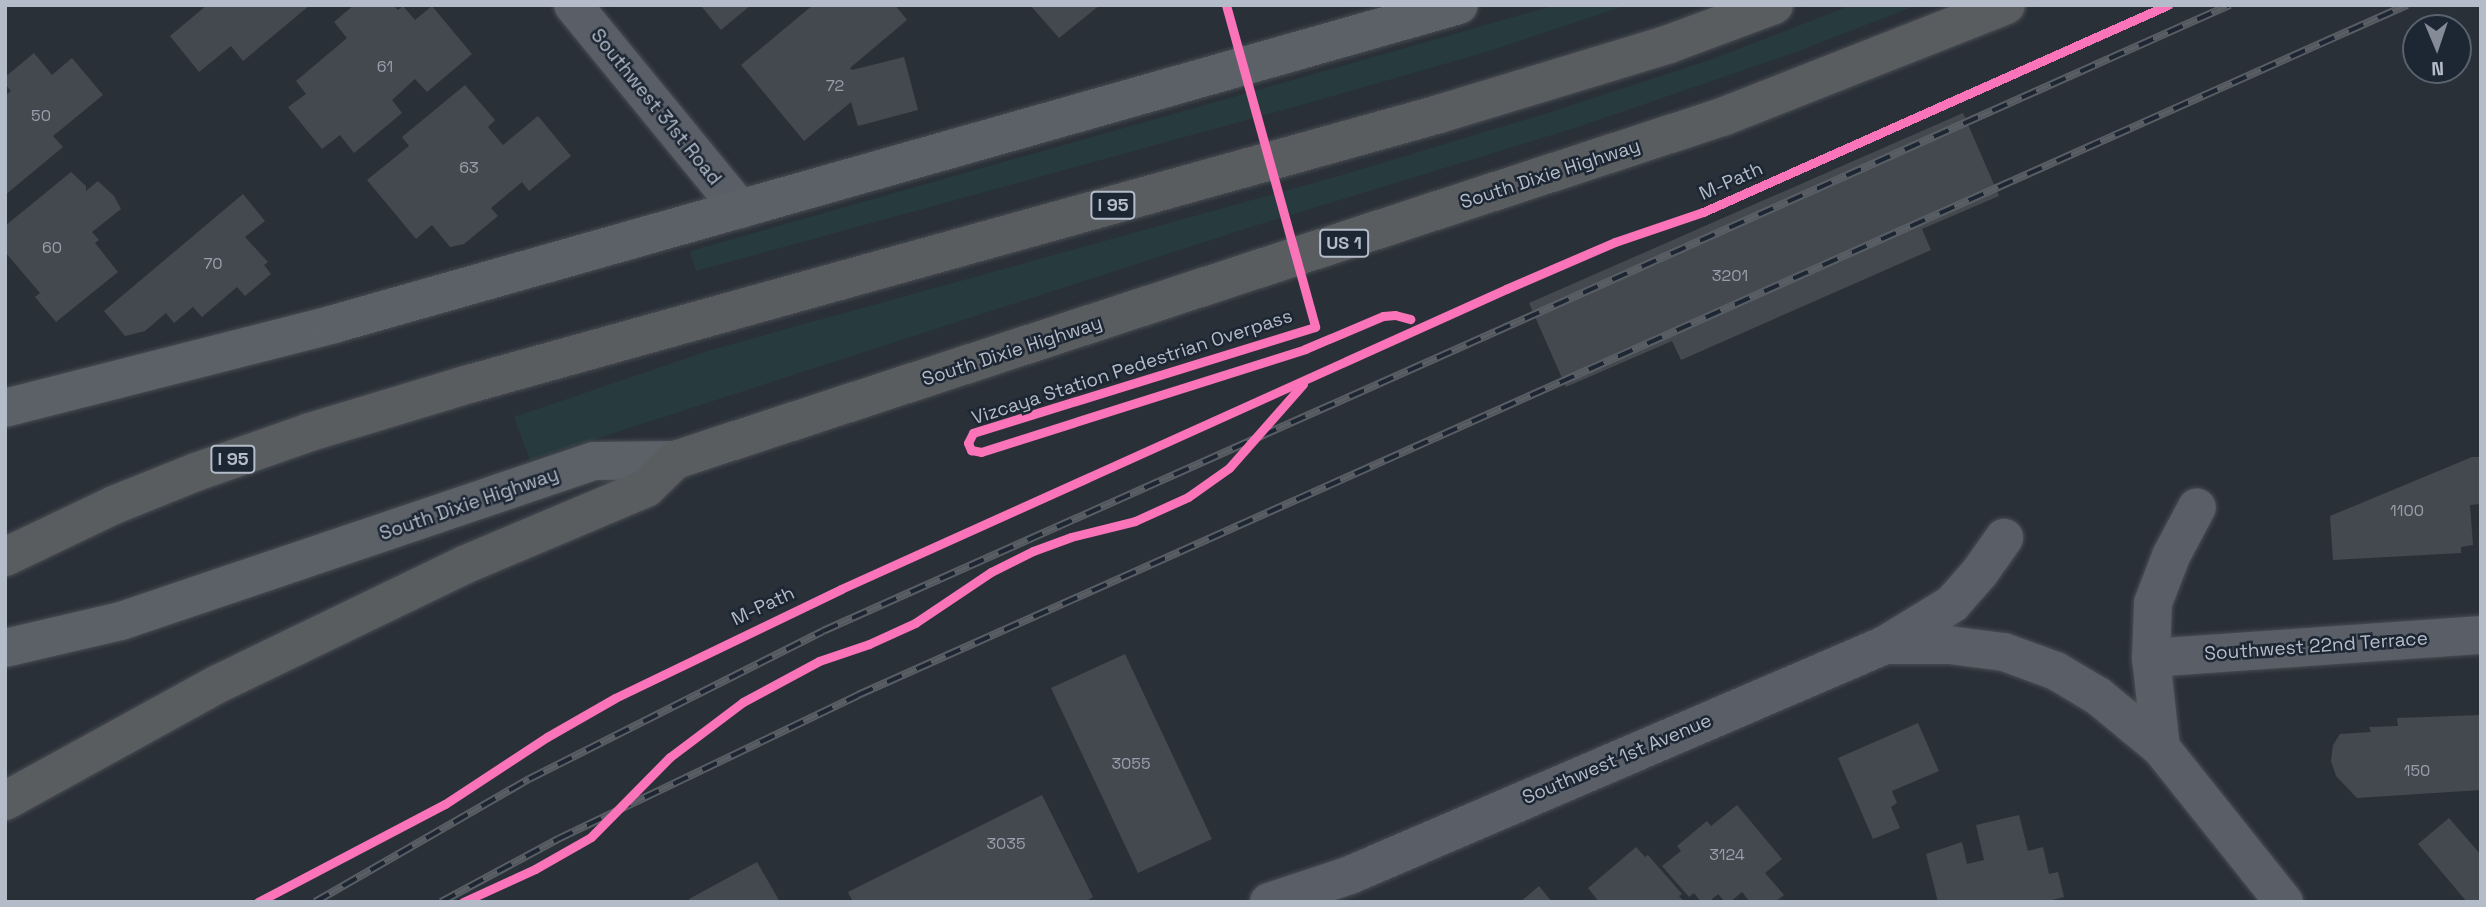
<!DOCTYPE html>
<style>
body{margin:0}
#map{position:relative;width:2486px;height:907px;overflow:hidden;background:#2a3038;font-family:"Space Grotesk",sans-serif}
div>[style]{position:absolute}
[style*='--x']{left:calc(var(--x)*1px);top:calc(var(--y)*1px);width:calc(var(--w)*1px);rotate:calc(var(--a)*1deg)}
.green>*{inset:0;background:#273a3e}
.building>*{inset:0;background:#444950}
.roads{filter:drop-shadow(0 0 2px #484c53) drop-shadow(0 0 2px #484c53)}
.minor>*{height:38px;margin:-19px;padding:0 19px;transform-origin:19px;border-radius:19px;background:#5a5e66}
.major>*{height:38px;margin:-19px;padding:0 19px;transform-origin:19px;border-radius:19px;background:#5c6168}
.highway>*{height:38px;margin:-19px;padding:0 19px;transform-origin:19px;border-radius:19px;background:#5a5d60}
.rail>*{height:8px;margin-top:-4px;transform-origin:0;background:repeating-linear-gradient(90deg,#1d2633 0 16px,#595d64 0 32px);box-sizing:border-box;border-block:2px solid #595d64}
.cycleway>*{height:9px;margin:-4.5px;padding:0 4.5px;transform-origin:4.5px;border-radius:4.5px;background:#fb73b8}
span{translate:-50% -50%;white-space:nowrap;text-align:center;line-height:1.15;-webkit-text-stroke:5px #1d2633;paint-order:stroke}
.number-label{font-size:16px;color:#989fab}
.number-label span{-webkit-text-stroke-width:0}
.shield-label span{padding:2px 5px;background:#1d2633;border:2px solid;border-radius:5px;-webkit-text-stroke-width:0}
.shield-label{font-size:18px;color:#b4bcc9;font-weight:700}
.street-label{font-size:19px;color:#b4bcc9}
.frame{position:absolute;inset:0;border:7px solid #b4bcc9;pointer-events:none}
.north{position:absolute;left:2402px;top:14px;width:70px;height:70px;box-sizing:border-box;background:#1d2633;border:2px solid #59626f;border-radius:50%;rotate:178deg;font-size:19px;font-weight:700;line-height:28px;text-align:center;color:#b4bcc9}
.north::after{content:'';display:block;margin:auto;width:24px;height:32px;background:#848b96;clip-path:polygon(50% 0,100% 100%,50% 72%,0 100%)}
</style>
<div id="map">
<div class="green">
<i style="clip-path:polygon(1556px 5px,1627px 5px,1486px 52px,1305px 104px,696px 271px,690px 251px)"></i>
<i style="clip-path:polygon(1852px 5px,1917px 5px,1796px 52px,1575px 128px,1251px 227px,530px 460px,514px 417px,711px 350px,1339px 176px,1551px 112px,1713px 59px)"></i>
</div>
<div class="building">
<i style="clip-path:polygon(207px 5px,310px 5px,243px 61px,231px 46px,199px 72px,170px 36px)"></i>
<i style="clip-path:polygon(354px 5px,393px 5px,398px 10px,403px 6px,415px 20px,432px 6px,472px 54px,427px 92px,415px 79px,392px 100px,402px 113px,354px 153px,340px 135px,322px 149px,288px 107px,306px 94px,296px 81px,347px 38px,334px 22px)"></i>
<i style="clip-path:polygon(704px 5px,751px 5px,721px 30px,702px 7px)"></i>
<i style="clip-path:polygon(813px 5px,895px 5px,907px 20px,850px 68px,852px 70px,904px 57px,918px 110px,858px 126px,851px 102px,804px 141px,741px 65px)"></i>
<i style="clip-path:polygon(1030px 5px,1100px 5px,1059px 38px)"></i>
<i style="clip-path:polygon(34px 53px,52px 75px,72px 58px,103px 95px,53px 136px,63px 147px,5px 195px,5px 96px,11px 91px,5px 84px,5px 77px)"></i>
<i style="clip-path:polygon(465px 85px,495px 120px,488px 127px,503px 145px,538px 116px,571px 156px,529px 191px,522px 182px,491px 208px,498px 216px,464px 244px,450px 247px,432px 225px,416px 239px,367px 180px,409px 146px,402px 137px)"></i>
<i style="clip-path:polygon(1963px 113px,1999px 196px,1922px 229px,1931px 250px,1681px 360px,1672px 341px,1566px 387px,1529px 303px)"></i>
<i style="clip-path:polygon(71px 172px,86px 186px,86px 191px,98px 181px,114px 196px,121px 209px,92px 232px,99px 240px,95px 243px,118px 272px,56px 322px,35px 297px,40px 293px,5px 252px,5px 226px)"></i>
<i style="clip-path:polygon(243px 194px,265px 221px,245px 237px,268px 262px,264px 265px,271px 274px,245px 296px,237px 287px,202px 317px,193px 307px,174px 323px,166px 313px,145px 331px,125px 336px,104px 311px)"></i>
<i style="clip-path:polygon(2472px 457px,2481px 457px,2481px 504px,2470px 505px,2473px 545px,2461px 547px,2461px 553px,2333px 560px,2330px 516px)"></i>
<i style="clip-path:polygon(1125px 654px,1212px 839px,1138px 873px,1051px 688px)"></i>
<i style="clip-path:polygon(2481px 715px,2481px 790px,2357px 798px,2336px 776px,2331px 761px,2333px 745px,2340px 734px,2371px 732px,2369px 727px,2398px 726px,2397px 718px)"></i>
<i style="clip-path:polygon(1918px 723px,1939px 771px,1892px 791px,1897px 803px,1891px 807px,1900px 828px,1873px 839px,1838px 758px)"></i>
<i style="clip-path:polygon(1042px 795px,1093px 897px,1085px 902px,853px 902px,848px 892px)"></i>
<i style="clip-path:polygon(1737px 805px,1782px 859px,1765px 873px,1784px 895px,1775px 902px,1750px 902px,1742px 892px,1730px 902px,1725px 902px,1718px 894px,1709px 902px,1701px 902px,1694px 893px,1689px 897px,1662px 866px,1681px 851px,1677px 846px,1707px 821px,1711px 826px)"></i>
<i style="clip-path:polygon(2019px 815px,2028px 851px,2043px 847px,2049px 874px,2058px 872px,2064px 897px,2044px 902px,1938px 902px,1926px 854px,1962px 842px,1967px 864px,1984px 860px,1976px 825px)"></i>
<i style="clip-path:polygon(2449px 818px,2481px 855px,2481px 902px,2467px 902px,2418px 844px)"></i>
<i style="clip-path:polygon(1636px 847px,1645px 857px,1648px 855px,1682px 894px,1679px 896px,1684px 902px,1599px 902px,1588px 888px)"></i>
<i style="clip-path:polygon(757px 862px,780px 902px,690px 902px,689px 899px)"></i>
<i style="clip-path:polygon(1539px 886px,1552px 902px,1520px 902px)"></i>
</div>
<div class="roads">
<div class="minor">
<i style="--x:573;--y:5;--w:264;--a:50.7"></i>
<i style="--x:1885;--y:645;--w:64;--a:0"></i>
<i style="--x:1949;--y:645;--w:55;--a:7.3"></i>
<i style="--x:2004;--y:652;--w:55;--a:20.1"></i>
<i style="--x:2056;--y:671;--w:49;--a:30.8"></i>
<i style="--x:2098;--y:696;--w:82;--a:39.5"></i>
<i style="--x:2161;--y:748;--w:197;--a:51.4"></i>
<i style="--x:2151;--y:658;--w:331;--a:-4"></i>
<i style="--x:2161;--y:748;--w:91;--a:-96.3"></i>
<i style="--x:2151;--y:658;--w:55;--a:-87.9"></i>
<i style="--x:2153;--y:603;--w:50;--a:-69"></i>
<i style="--x:2171;--y:556;--w:55;--a:-62"></i>
<i style="--x:1269;--y:902;--w:85;--a:-18.4"></i>
<i style="--x:1350;--y:875;--w:582;--a:-23.26"></i>
<i style="--x:1885;--y:645;--w:79;--a:-31.5"></i>
<i style="--x:1952;--y:604;--w:43;--a:-48.8"></i>
<i style="--x:1980;--y:572;--w:42;--a:-54.8"></i>
</div>
<div class="major">
<i style="--x:5;--y:408;--w:340;--a:-14.3"></i>
<i style="--x:334;--y:324;--w:1169;--a:-15.83"></i>
<i style="--x:5;--y:648;--w:119;--a:-13.1"></i>
<i style="--x:121;--y:621;--w:499;--a:-18.7"></i>
<i style="--x:594;--y:461;--w:81;--a:-0.7"></i>
</div>
<div class="highway">
<i style="--x:5;--y:557;--w:121;--a:-25.5"></i>
<i style="--x:114;--y:505;--w:88;--a:-21.9"></i>
<i style="--x:196;--y:472;--w:121;--a:-19.3"></i>
<i style="--x:310;--y:432;--w:166;--a:-16.8"></i>
<i style="--x:469;--y:384;--w:1007;--a:-15.55"></i>
<i style="--x:1439;--y:114;--w:240;--a:-16.9"></i>
<i style="--x:1669;--y:44;--w:112;--a:-20.4"></i>
<i style="--x:5;--y:801;--w:245;--a:-28.8"></i>
<i style="--x:220;--y:683;--w:271;--a:-25.8"></i>
<i style="--x:464;--y:565;--w:198;--a:-22.9"></i>
<i style="--x:646;--y:488;--w:40;--a:-44"></i>
<i style="--x:675;--y:460;--w:1102;--a:-18.14"></i>
<i style="--x:1722;--y:117;--w:305;--a:-21.5"></i>
</div>
</div>
<div class="rail">
<i style="--x:315;--y:902;--w:247;--a:-29.9"></i>
<i style="--x:529;--y:779;--w:329;--a:-26.7"></i>
<i style="--x:823;--y:631;--w:1540;--a:-23.99"></i>
<i style="--x:441;--y:902;--w:133;--a:-28.3"></i>
<i style="--x:558;--y:839;--w:333;--a:-25.6"></i>
<i style="--x:858;--y:695;--w:1696;--a:-24.01"></i>
</div>
<div class="cycleway">
<i style="--x:1226;--y:5;--w:334;--a:74.5"></i>
<i style="--x:1315;--y:327;--w:358;--a:162.8"></i>
<i style="--x:973;--y:433;--w:11;--a:117"></i>
<i style="--x:968;--y:443;--w:8;--a:67"></i>
<i style="--x:971;--y:450;--w:10;--a:11"></i>
<i style="--x:981;--y:452;--w:340;--a:-17.6"></i>
<i style="--x:1305;--y:349;--w:85;--a:-22.9"></i>
<i style="--x:1383;--y:316;--w:12;--a:-5"></i>
<i style="--x:1395;--y:315;--w:16;--a:15"></i>
<i style="--x:258;--y:902;--w:211;--a:-27.7"></i>
<i style="--x:445;--y:804;--w:122;--a:-33.3"></i>
<i style="--x:547;--y:737;--w:78;--a:-29.8"></i>
<i style="--x:615;--y:698;--w:251;--a:-25.7"></i>
<i style="--x:841;--y:589;--w:730;--a:-24.28"></i>
<i style="--x:1506;--y:289;--w:119;--a:-23.3"></i>
<i style="--x:1615;--y:242;--w:93;--a:-18.8"></i>
<i style="--x:1703;--y:212;--w:509;--a:-24"></i>
<i style="--x:463;--y:902;--w:79;--a:-24.6"></i>
<i style="--x:535;--y:869;--w:64;--a:-29.7"></i>
<i style="--x:591;--y:837;--w:112;--a:-45.4"></i>
<i style="--x:670;--y:757;--w:91;--a:-37"></i>
<i style="--x:743;--y:702;--w:86;--a:-28.3"></i>
<i style="--x:819;--y:661;--w:53;--a:-18.8"></i>
<i style="--x:869;--y:644;--w:51;--a:-24.5"></i>
<i style="--x:915;--y:623;--w:92;--a:-33.9"></i>
<i style="--x:991;--y:572;--w:47;--a:-26.6"></i>
<i style="--x:1033;--y:551;--w:40;--a:-20.2"></i>
<i style="--x:1071;--y:537;--w:66;--a:-14"></i>
<i style="--x:1135;--y:521;--w:58;--a:-24.4"></i>
<i style="--x:1188;--y:497;--w:50;--a:-35.3"></i>
<i style="--x:1229;--y:468;--w:112;--a:-48.6"></i>
</div>
<div class="number-label">
<span style="left:385px;top:67px">61</span>
<span style="left:835px;top:86px">72</span>
<span style="left:41px;top:116px">50</span>
<span style="left:469px;top:168px">63</span>
<span style="left:52px;top:248px">60</span>
<span style="left:213px;top:264px">70</span>
<span style="left:1730px;top:276px">3201</span>
<span style="left:2407px;top:511px">1100</span>
<span style="left:1131px;top:764px">3055</span>
<span style="left:2417px;top:771px">150</span>
<span style="left:1006px;top:844px">3035</span>
<span style="left:1727px;top:855px">3124</span>
</div>
<div class="shield-label">
<span style="left:1113px;top:205px">I 95</span>
<span style="left:1344px;top:243px">US 1</span>
<span style="left:233px;top:459px">I 95</span>
</div>
<div class="street-label">
<span style="left:656px;top:107px;rotate:51deg">Southwest 31st Road</span>
<span style="left:1550px;top:174px;rotate:-18deg">South Dixie Highway</span>
<span style="left:1731px;top:181px;rotate:-24deg">M-Path</span>
<span style="left:1012px;top:351px;rotate:-18deg">South Dixie Highway</span>
<span style="left:1132px;top:367px;rotate:-18deg">Vizcaya Station Pedestrian Overpass</span>
<span style="left:469px;top:504px;rotate:-19deg">South Dixie Highway</span>
<span style="left:763px;top:606px;rotate:-25deg">M-Path</span>
<span style="left:2316px;top:646px;rotate:-4deg">Southwest 22nd Terrace</span>
<span style="left:1617px;top:759px;rotate:-23deg">Southwest 1st Avenue</span>
</div>
<div class="frame"></div>
<div class="north">N</div>
</div>
